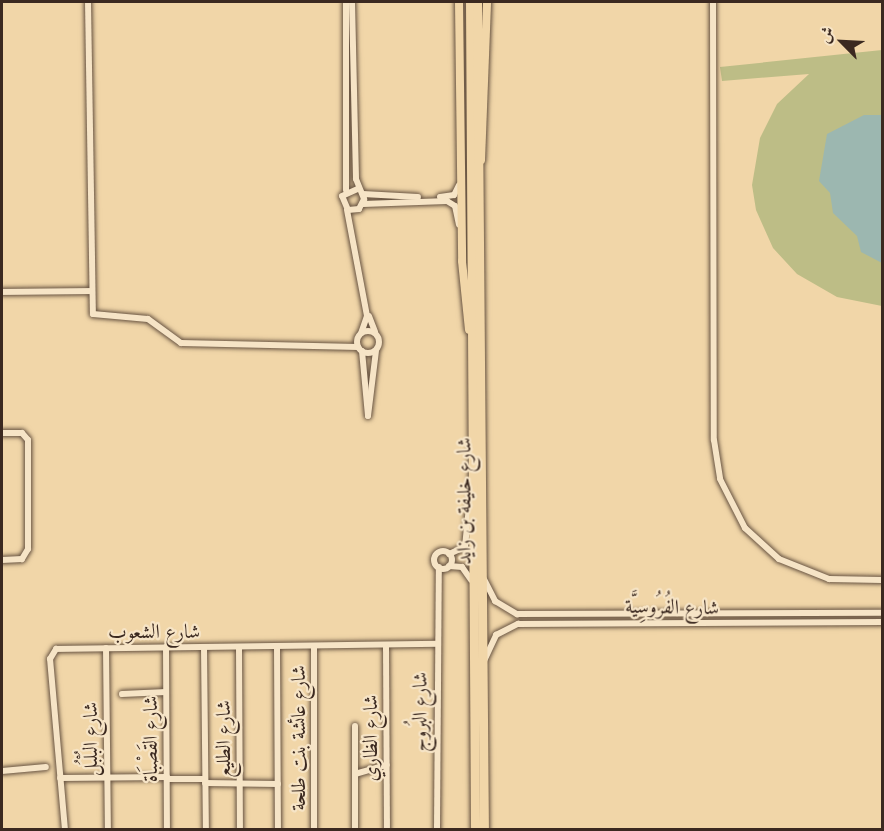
<!DOCTYPE html>
<meta charset="utf-8">
<style>
body{margin:0}
#map{position:relative;width:884px;height:831px;overflow:hidden;background:#f1d6a8;font-family:"Libre Caslon Text",Amiri,serif}
div>[style]{position:absolute}
[style*='--x']{left:calc(var(--x)*1px);top:calc(var(--y)*1px);width:calc(var(--w)*1px);rotate:calc(var(--a)*1deg)}
.green>*{inset:0;background:#bdbd86}
.water>*{inset:0;background:#9cb7b0}
.roads{filter:drop-shadow(0 0 2px #685442) drop-shadow(0 0 2px #685442)}
.minor>*{height:6px;margin:-3px;padding:0 3px;transform-origin:3px;border-radius:3px;background:#f6e4c6}
.minor>.ring{margin:-3px;padding:0;box-sizing:content-box;background:none;border:6px solid #f6e4c6;border-radius:50%}
.major>*{height:8px;margin:-4px;padding:0 4px;transform-origin:4px;border-radius:4px;background:#f1d6a8}
.highway>*{height:9px;margin:-4.5px;padding:0 4.5px;transform-origin:4.5px;border-radius:4.5px;background:#f1d6a8}
span{translate:-50% -50%;white-space:nowrap;text-align:center;line-height:1.15;-webkit-text-stroke:4.5px #f6e4c6;paint-order:stroke}
.street-label{font-size:20px;color:#3b2920}
.frame{position:absolute;inset:0;border:3px solid #3b2920;pointer-events:none}
.north{position:absolute;left:812px;top:12px;width:60px;height:60px;-webkit-text-stroke:4px #f6e4c6;paint-order:stroke;rotate:294deg;font-size:16px;font-weight:700;line-height:24px;text-align:center;color:#3b2920}
.north::after{content:'';display:block;margin:auto;width:21px;height:27px;background:#3b2920;clip-path:polygon(50% 0,100% 100%,50% 72%,0 100%)}
</style>
<div id="map">
<div class="green">
<i style="clip-path:polygon(882px 50px,882px 306px,837px 297px,797px 274px,773px 248px,756px 210px,752px 185px,760px 138px,777px 104px,809px 74px,722px 81px,720px 67px)"></i>
</div>
<div class="water">
<i style="clip-path:polygon(864px 115px,882px 115px,882px 263px,861px 252px,857px 236px,833px 213px,830px 193px,819px 181px,827px 134px)"></i>
</div>
<div class="roads">
<div class="minor">
<i style="--x:88;--y:2;--w:312;--a:89.1"></i>
<i style="--x:93;--y:314;--w:55;--a:5.2"></i>
<i style="--x:148;--y:319;--w:41;--a:36"></i>
<i style="--x:181;--y:343;--w:177;--a:1.3"></i>
<i style="--x:352;--y:2;--w:177;--a:88.7"></i>
<i style="--x:356;--y:179;--w:22;--a:68"></i>
<i style="--x:364;--y:199;--w:11;--a:117"></i>
<i style="--x:359;--y:209;--w:11;--a:175"></i>
<i style="--x:348;--y:210;--w:15;--a:-113"></i>
<i style="--x:342;--y:196;--w:17;--a:-24"></i>
<i style="--x:713;--y:2;--w:438;--a:89.9"></i>
<i style="--x:714;--y:440;--w:39;--a:81"></i>
<i style="--x:720;--y:479;--w:55;--a:63"></i>
<i style="--x:745;--y:528;--w:46;--a:42.4"></i>
<i style="--x:779;--y:559;--w:54;--a:21.8"></i>
<i style="--x:829;--y:579;--w:53;--a:1.1"></i>
<i style="--x:346;--y:190;--w:188;--a:-90"></i>
<i style="--x:363;--y:194;--w:55;--a:3.1"></i>
<i style="--x:440;--y:197;--w:14;--a:-8"></i>
<i style="--x:454;--y:195;--w:11;--a:-63"></i>
<i style="--x:363;--y:204;--w:84;--a:-2"></i>
<i style="--x:447;--y:201;--w:9;--a:32"></i>
<i style="--x:455;--y:206;--w:19;--a:78"></i>
<i style="--x:347;--y:210;--w:108;--a:79.3"></i>
<i style="--x:367;--y:316;--w:18;--a:109"></i>
<i style="--x:2;--y:292;--w:89;--a:-0.6"></i>
<i style="--x:369;--y:316;--w:17;--a:69"></i>
<i class="ring" style="left:357px;top:331px;width:16px;height:16px"></i>
<i style="--x:362;--y:351;--w:65;--a:84.7"></i>
<i style="--x:368;--y:416;--w:65;--a:-83"></i>
<i style="--x:2;--y:433;--w:20;--a:0"></i>
<i style="--x:22;--y:433;--w:9;--a:49"></i>
<i style="--x:28;--y:440;--w:109;--a:90"></i>
<i style="--x:28;--y:549;--w:12;--a:121"></i>
<i style="--x:22;--y:559;--w:20;--a:177"></i>
<i class="ring" style="left:434px;top:551px;width:12px;height:12px"></i>
<i style="--x:449;--y:554;--w:17;--a:-24"></i>
<i style="--x:465;--y:547;--w:41;--a:-84.4"></i>
<i style="--x:449;--y:566;--w:13;--a:4"></i>
<i style="--x:462;--y:567;--w:16;--a:55"></i>
<i style="--x:484;--y:579;--w:25;--a:63"></i>
<i style="--x:495;--y:601;--w:26;--a:31"></i>
<i style="--x:517;--y:614;--w:365;--a:-0.2"></i>
<i style="--x:386;--y:645;--w:185;--a:89.7"></i>
<i style="--x:166;--y:647;--w:183;--a:89.7"></i>
<i style="--x:204;--y:647;--w:183;--a:89.4"></i>
<i style="--x:277;--y:647;--w:183;--a:89.7"></i>
<i style="--x:314;--y:647;--w:183;--a:90"></i>
<i style="--x:106;--y:648;--w:182;--a:89.4"></i>
<i style="--x:239;--y:648;--w:182;--a:89.7"></i>
<i style="--x:484;--y:661;--w:29;--a:-65"></i>
<i style="--x:496;--y:635;--w:25;--a:-27"></i>
<i style="--x:518;--y:624;--w:364;--a:-0.3"></i>
<i style="--x:122;--y:694;--w:44;--a:-2.6"></i>
<i style="--x:355;--y:726;--w:103;--a:90"></i>
<i style="--x:2;--y:771;--w:44;--a:-5.2"></i>
<i style="--x:355;--y:774;--w:33;--a:-16"></i>
<i style="--x:60;--y:778;--w:107;--a:-0.5"></i>
<i style="--x:167;--y:779;--w:38;--a:0"></i>
<i style="--x:205;--y:783;--w:73;--a:0.8"></i>
<i style="--x:65;--y:830;--w:172;--a:-95"></i>
<i style="--x:50;--y:659;--w:12;--a:-59"></i>
<i style="--x:56;--y:649;--w:380;--a:-0.8"></i>
<i style="--x:437;--y:830;--w:263;--a:-89.6"></i>
</div>
<div class="major">
<i style="--x:459;--y:2;--w:259;--a:89.3"></i>
<i style="--x:462;--y:261;--w:69;--a:84.2"></i>
<i style="--x:481;--y:160;--w:158;--a:-87.8"></i>
</div>
<div class="highway">
<i style="--x:470;--y:2;--w:828;--a:89.65"></i>
<i style="--x:477;--y:2;--w:828;--a:89.52"></i>
</div>
</div>
<div class="street-label">
<span style="left:464px;top:501px;rotate:-90deg">شارع خليفة بن زايد</span>
<span style="left:672px;top:607px;rotate:1deg">شارع الفُرُوسِيَّة</span>
<span style="left:154px;top:631px">شارع الشعوب</span>
<span style="left:420px;top:712px;rotate:-90deg">شارع البُروج</span>
<span style="left:298px;top:738px;rotate:-90deg">شارع عائشة بنت طلحة</span>
<span style="left:370px;top:738px;rotate:-90deg">شارع الظاري</span>
<span style="left:90px;top:739px;rotate:-90deg">شارع البُلْبُل</span>
<span style="left:150px;top:739px;rotate:-90deg">شارع القَصْبَاة</span>
<span style="left:223px;top:739px;rotate:-90deg">شارع الطليع</span>
</div>
<div class="frame"></div>
<div class="north">ش</div>
</div>
